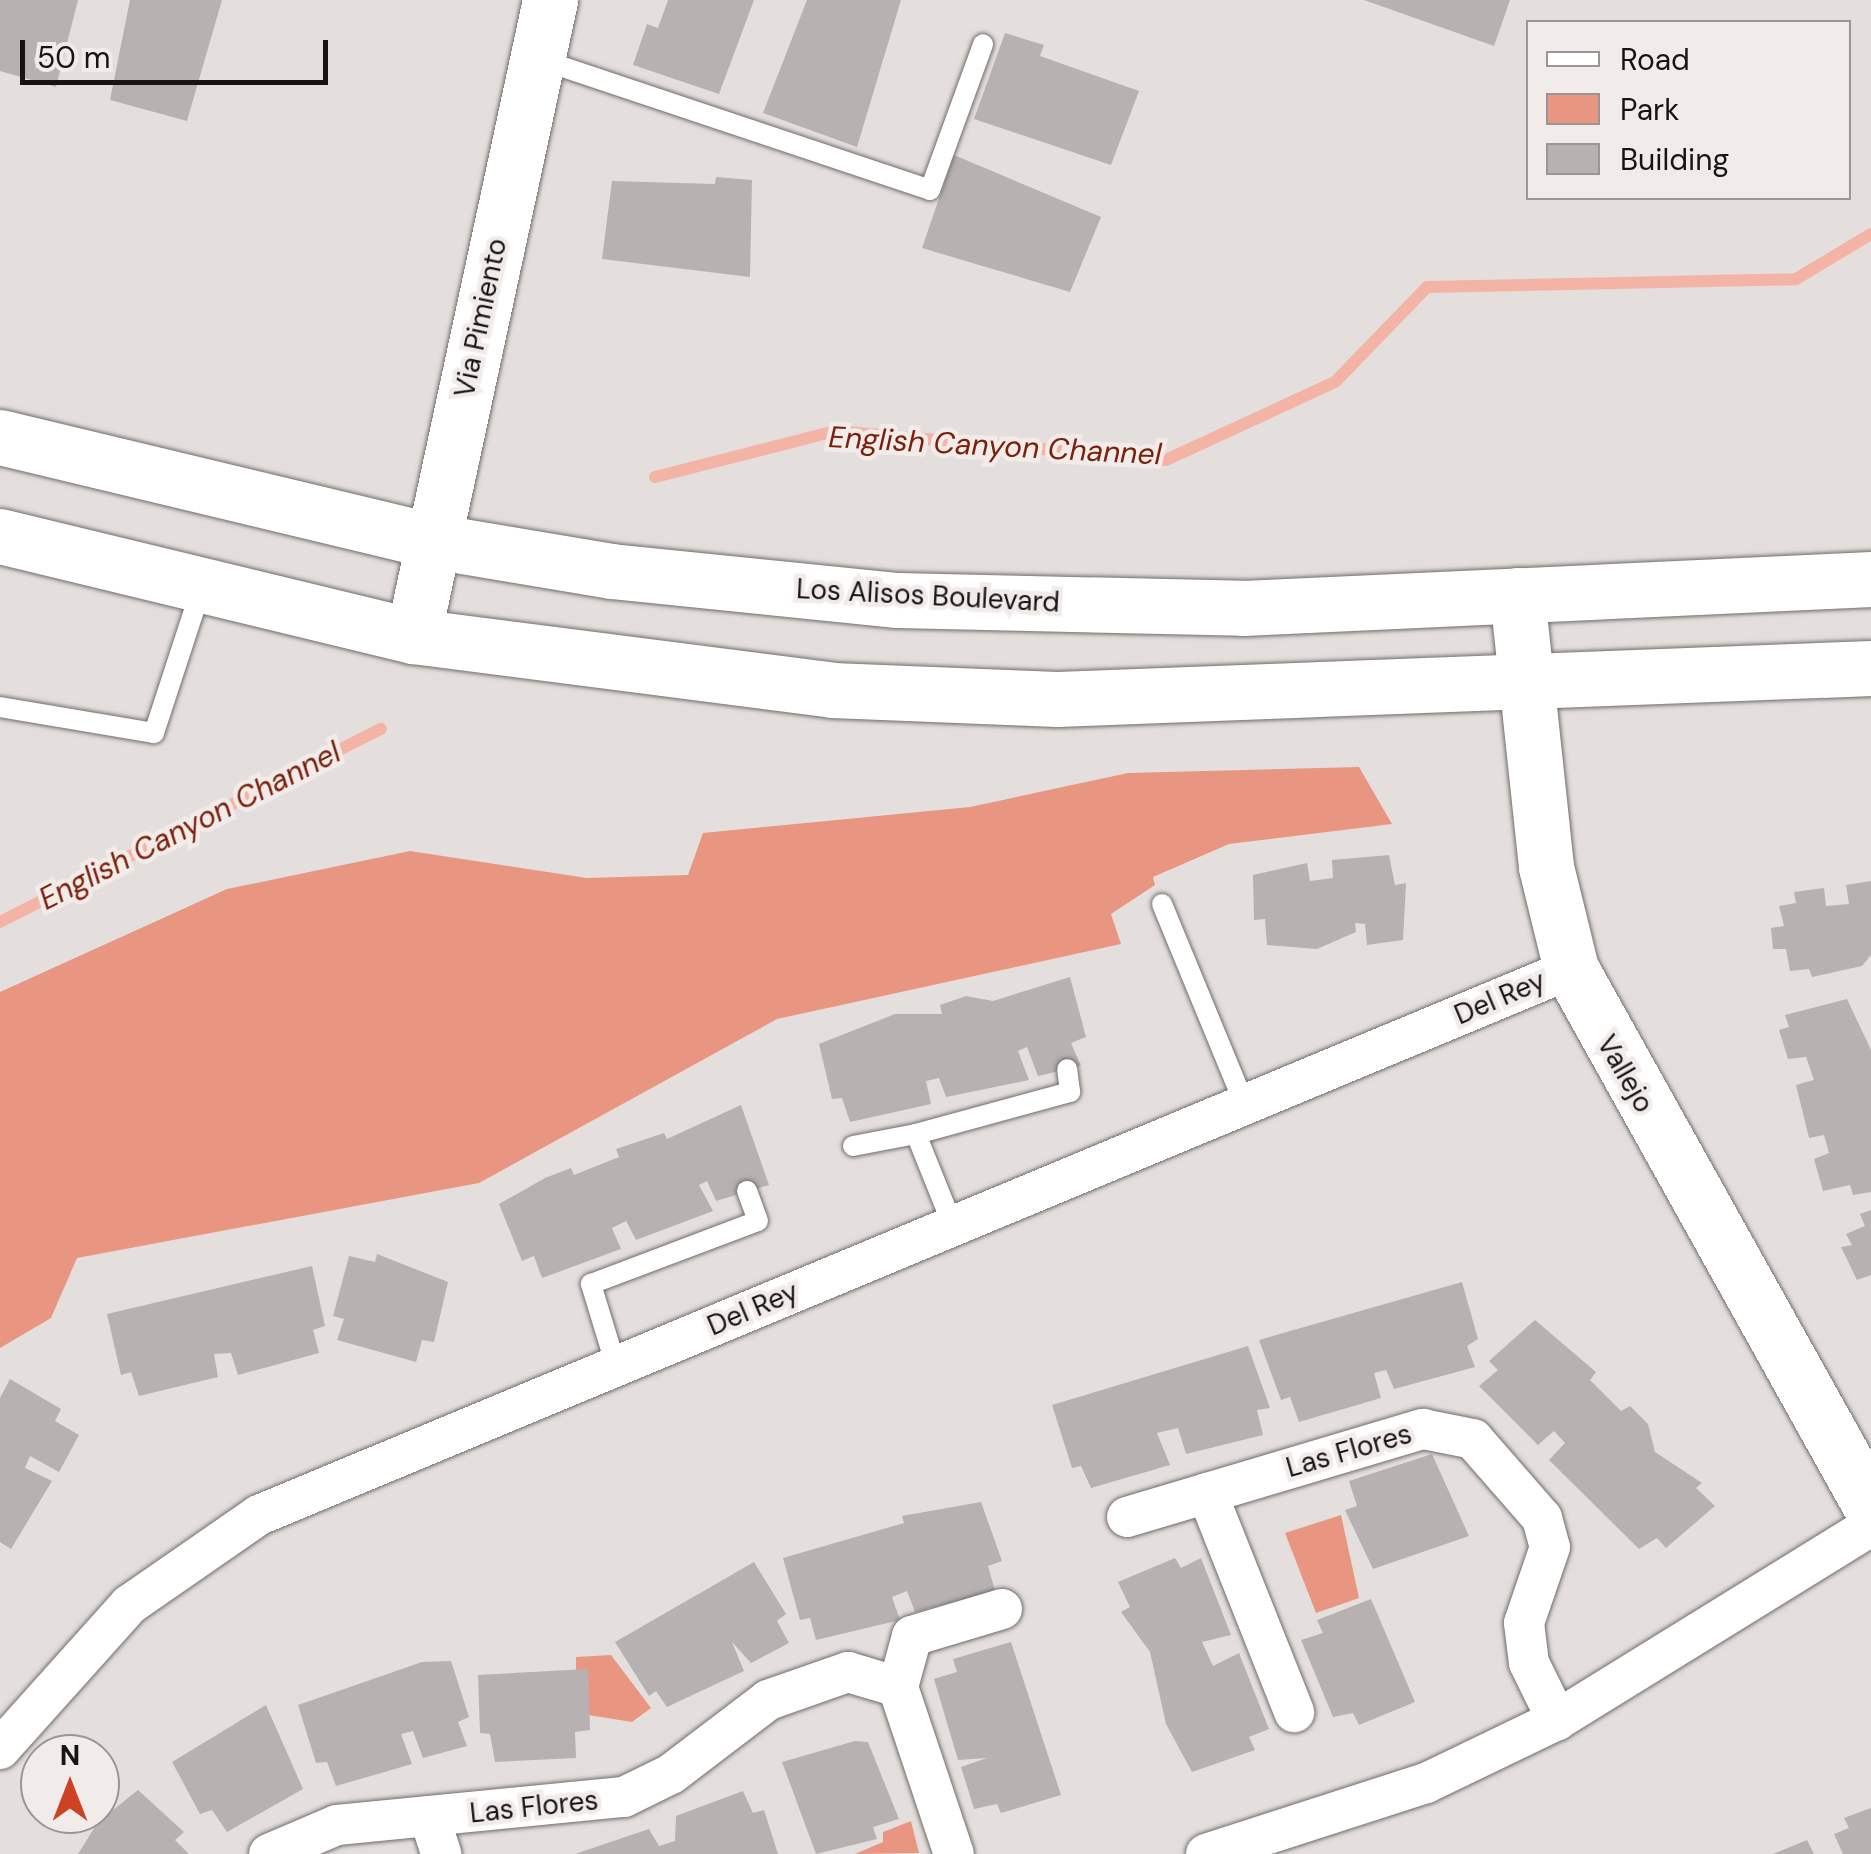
<!DOCTYPE html>
<style>
body{margin:0}
#map{position:relative;width:1871px;height:1854px;overflow:hidden;background:#e4dfdd;font-family:"DM Sans",sans-serif}
div>[style]{position:absolute}
[style*='--x']{left:calc(var(--x)*1px);top:calc(var(--y)*1px);width:calc(var(--w)*1px);rotate:calc(var(--a)*1deg)}
.green>*{inset:0;background:#e89681}
.stream>*{height:12px;margin:-6px;padding:0 6px;transform-origin:6px;border-radius:6px;background:#f4b4a5}
.building>*{inset:0;background:#b7b2b1}
.roads{filter:drop-shadow(0 0 2px #716c6b) drop-shadow(0 0 2px #716c6b)}
.lane>*{height:20px;margin:-10px;padding:0 10px;transform-origin:10px;border-radius:10px;background:#fff}
.street>*{height:40px;margin:-20px;padding:0 20px;transform-origin:20px;border-radius:20px;background:#fff}
.secondary>*{height:55px;margin:-27.5px;padding:0 27.5px;transform-origin:27.5px;border-radius:27.5px;background:#fff}
span{translate:-50% -50%;white-space:nowrap;text-align:center;line-height:1.15;-webkit-text-stroke:9px #f1ecea;paint-order:stroke}
.street-label{font-size:28px;color:#171514}
.water-label{font-size:30px;color:#7b210b;font-style:italic}
.legend{position:absolute;left:1526px;top:20px;width:325px;height:180px;box-sizing:border-box;background:#f1ecea;border:2px solid #9a9694;margin:0;padding:12px 18px;list-style:none;font-size:30px;color:#171514}
.legend li{display:flex;align-items:center;gap:20px;height:50px}
.legend b{width:50px;border:2px solid #9a9694}
.north{position:absolute;left:20px;top:1734px;width:100px;height:100px;box-sizing:border-box;background:#f1ecea;border:2px solid #9a9694;border-radius:50%;rotate:0deg;font-size:28px;font-weight:700;line-height:40px;text-align:center;color:#171514}
.north::after{content:'';display:block;margin:auto;width:35px;height:45px;background:#cc4222;clip-path:polygon(50% 0,100% 100%,50% 72%,0 100%)}
.scale{position:absolute;left:20px;top:40px;width:308px;height:45px;box-sizing:border-box;border:5px solid #171514;border-top:0;padding-left:12px;font-size:30px;line-height:35px;white-space:nowrap;color:#171514;-webkit-text-stroke:8px #f1ecea;paint-order:stroke}
</style>
<div id="map">
<div class="green">
<i style="clip-path:polygon(1359px 767px,1392px 824px,1229px 844px,1153px 877px,1155px 885px,1111px 914px,1121px 944px,777px 1019px,479px 1183px,77px 1258px,51px 1318px,0 1348px,0 992px,227px 889px,410px 851px,587px 878px,688px 875px,703px 833px,970px 807px,1128px 773px)"></i>
<i style="clip-path:polygon(1341px 1515px,1359px 1598px,1316px 1613px,1285px 1533px)"></i>
<i style="clip-path:polygon(611px 1655px,651px 1708px,632px 1722px,588px 1715px,588px 1670px,576px 1670px,576px 1657px)"></i>
<i style="clip-path:polygon(911px 1821px,919px 1853px,855px 1854px,883px 1842px,883px 1832px)"></i>
</div>
<div class="stream">
<i style="--x:655;--y:477;--w:186;--a:-14.3"></i>
<i style="--x:835;--y:431;--w:332;--a:5"></i>
<i style="--x:1166;--y:460;--w:186;--a:-24.8"></i>
<i style="--x:1335;--y:382;--w:132;--a:-45.9"></i>
<i style="--x:1427;--y:287;--w:369;--a:-1.2"></i>
<i style="--x:1796;--y:279;--w:87;--a:-31"></i>
<i style="--x:0;--y:922;--w:427;--a:-26.9"></i>
</div>
<div class="building">
<i style="clip-path:polygon(0 0,78px 0,56px 87px,0 71px)"></i>
<i style="clip-path:polygon(130px 0,222px 0,187px 121px,110px 100px)"></i>
<i style="clip-path:polygon(668px 0,754px 0,719px 94px,633px 65px,647px 24px,658px 28px)"></i>
<i style="clip-path:polygon(807px 0,901px 0,857px 147px,763px 113px)"></i>
<i style="clip-path:polygon(1364px 0,1510px 0,1494px 46px)"></i>
<i style="clip-path:polygon(1005px 33px,1044px 45px,1040px 56px,1139px 91px,1111px 165px,974px 119px)"></i>
<i style="clip-path:polygon(954px 155px,1101px 217px,1070px 292px,922px 248px)"></i>
<i style="clip-path:polygon(716px 177px,752px 180px,750px 277px,602px 259px,612px 181px,715px 184px)"></i>
<i style="clip-path:polygon(1389px 855px,1395px 885px,1406px 883px,1403px 940px,1367px 945px,1365px 924px,1355px 923px,1356px 932px,1317px 949px,1267px 945px,1265px 919px,1254px 920px,1253px 875px,1307px 863px,1310px 881px,1333px 878px,1332px 860px)"></i>
<i style="clip-path:polygon(1871px 881px,1871px 955px,1862px 966px,1812px 977px,1809px 969px,1790px 971px,1786px 949px,1773px 949px,1771px 928px,1784px 926px,1779px 906px,1796px 903px,1794px 892px,1824px 888px,1826px 906px,1849px 904px,1846px 885px)"></i>
<i style="clip-path:polygon(1070px 977px,1086px 1037px,1071px 1043px,1081px 1066px,1038px 1076px,1027px 1047px,1018px 1051px,1029px 1080px,946px 1097px,939px 1078px,926px 1081px,931px 1104px,850px 1122px,842px 1098px,832px 1099px,819px 1044px,895px 1014px,942px 1014px,940px 1005px,966px 996px,993px 1001px)"></i>
<i style="clip-path:polygon(1847px 999px,1871px 1050px,1871px 1192px,1853px 1195px,1850px 1185px,1823px 1191px,1814px 1159px,1829px 1153px,1824px 1135px,1809px 1138px,1796px 1085px,1814px 1080px,1806px 1057px,1788px 1059px,1779px 1030px,1789px 1027px,1785px 1015px)"></i>
<i style="clip-path:polygon(741px 1105px,769px 1185px,716px 1201px,707px 1181px,699px 1185px,713px 1211px,636px 1240px,626px 1221px,612px 1228px,621px 1249px,542px 1278px,534px 1256px,522px 1261px,499px 1204px,545px 1178px,571px 1168px,574px 1175px,619px 1157px,616px 1149px,664px 1133px,667px 1139px)"></i>
<i style="clip-path:polygon(1871px 1210px,1871px 1275px,1857px 1280px,1841px 1247px,1852px 1245px,1846px 1234px,1865px 1226px,1860px 1214px)"></i>
<i style="clip-path:polygon(377px 1254px,448px 1282px,434px 1342px,422px 1340px,416px 1362px,337px 1340px,344px 1319px,333px 1316px,349px 1256px,375px 1262px)"></i>
<i style="clip-path:polygon(312px 1266px,325px 1326px,313px 1330px,319px 1353px,238px 1375px,231px 1353px,214px 1354px,218px 1377px,139px 1396px,131px 1372px,121px 1375px,107px 1314px)"></i>
<i style="clip-path:polygon(1462px 1282px,1478px 1339px,1467px 1346px,1475px 1367px,1394px 1389px,1386px 1370px,1374px 1373px,1381px 1398px,1299px 1422px,1290px 1397px,1281px 1400px,1259px 1340px)"></i>
<i style="clip-path:polygon(1535px 1320px,1596px 1372px,1590px 1380px,1621px 1411px,1630px 1406px,1648px 1424px,1655px 1452px,1702px 1483px,1696px 1488px,1715px 1506px,1666px 1548px,1657px 1538px,1639px 1549px,1549px 1460px,1565px 1443px,1554px 1431px,1538px 1445px,1479px 1386px,1498px 1370px,1489px 1361px)"></i>
<i style="clip-path:polygon(1248px 1346px,1270px 1408px,1257px 1410px,1263px 1435px,1186px 1454px,1178px 1428px,1157px 1433px,1170px 1465px,1091px 1488px,1081px 1466px,1072px 1468px,1052px 1405px)"></i>
<i style="clip-path:polygon(10px 1379px,61px 1409px,55px 1421px,79px 1435px,59px 1472px,30px 1456px,25px 1468px,52px 1481px,11px 1549px,0 1542px,0 1398px)"></i>
<i style="clip-path:polygon(1432px 1454px,1469px 1536px,1373px 1569px,1345px 1510px,1357px 1506px,1349px 1481px)"></i>
<i style="clip-path:polygon(981px 1502px,1002px 1561px,988px 1566px,995px 1591px,915px 1612px,907px 1591px,892px 1597px,900px 1620px,816px 1640px,810px 1618px,800px 1620px,783px 1558px,904px 1523px,902px 1516px)"></i>
<i style="clip-path:polygon(1175px 1558px,1181px 1568px,1201px 1558px,1231px 1635px,1202px 1642px,1213px 1666px,1239px 1653px,1269px 1729px,1249px 1737px,1255px 1750px,1192px 1772px,1166px 1724px,1150px 1652px,1121px 1612px,1130px 1607px,1118px 1582px)"></i>
<i style="clip-path:polygon(754px 1562px,786px 1614px,777px 1621px,789px 1643px,751px 1663px,732px 1642px,744px 1671px,667px 1707px,656px 1691px,649px 1696px,615px 1642px)"></i>
<i style="clip-path:polygon(1371px 1599px,1415px 1702px,1359px 1725px,1353px 1713px,1333px 1717px,1301px 1640px,1323px 1633px,1317px 1620px)"></i>
<i style="clip-path:polygon(1011px 1642px,1061px 1795px,1001px 1813px,997px 1804px,974px 1809px,961px 1767px,987px 1758px,958px 1760px,934px 1679px,957px 1672px,953px 1659px)"></i>
<i style="clip-path:polygon(451px 1661px,469px 1717px,458px 1722px,467px 1746px,423px 1758px,413px 1731px,401px 1734px,412px 1764px,336px 1786px,327px 1762px,316px 1763px,298px 1705px,422px 1662px)"></i>
<i style="clip-path:polygon(588px 1669px,590px 1730px,575px 1732px,576px 1758px,495px 1762px,490px 1734px,480px 1733px,478px 1675px)"></i>
<i style="clip-path:polygon(266px 1705px,303px 1789px,227px 1832px,212px 1810px,200px 1814px,172px 1762px)"></i>
<i style="clip-path:polygon(855px 1741px,868px 1742px,899px 1819px,873px 1827px,877px 1839px,816px 1854px,782px 1762px)"></i>
<i style="clip-path:polygon(138px 1790px,184px 1832px,175px 1840px,189px 1854px,78px 1854px,98px 1822px)"></i>
<i style="clip-path:polygon(743px 1791px,753px 1813px,764px 1810px,778px 1854px,575px 1854px,649px 1829px,659px 1846px,675px 1841px,676px 1816px)"></i>
<i style="clip-path:polygon(1871px 1808px,1871px 1854px,1843px 1854px,1834px 1834px,1849px 1828px,1844px 1818px)"></i>
<i style="clip-path:polygon(1807px 1840px,1814px 1854px,1773px 1854px)"></i>
</div>
<div class="roads">
<div class="lane">
<i style="--x:539;--y:59;--w:412;--a:18.5"></i>
<i style="--x:930;--y:190;--w:155;--a:-70"></i>
<i style="--x:0;--y:707;--w:156;--a:9.6"></i>
<i style="--x:154;--y:733;--w:151;--a:-71.9"></i>
<i style="--x:1162;--y:904;--w:217;--a:67.6"></i>
<i style="--x:853;--y:1146;--w:64;--a:-10.8"></i>
<i style="--x:953;--y:1226;--w:99;--a:-111.9"></i>
<i style="--x:916;--y:1134;--w:160;--a:-15.3"></i>
<i style="--x:1070;--y:1092;--w:23;--a:-97"></i>
<i style="--x:616;--y:1366;--w:86;--a:-107"></i>
<i style="--x:591;--y:1284;--w:178;--a:-20.7"></i>
<i style="--x:758;--y:1221;--w:32;--a:-110"></i>
</div>
<div class="street">
<i style="--x:1207;--y:1493;--w:236;--a:68.3"></i>
<i style="--x:1127;--y:1517;--w:309;--a:-16.6"></i>
<i style="--x:1423;--y:1429;--w:51;--a:11.3"></i>
<i style="--x:1473;--y:1439;--w:105;--a:48.9"></i>
<i style="--x:1542;--y:1518;--w:30;--a:75"></i>
<i style="--x:1550;--y:1547;--w:80;--a:108.9"></i>
<i style="--x:1524;--y:1623;--w:40;--a:82.9"></i>
<i style="--x:1529;--y:1663;--w:64;--a:63.8"></i>
<i style="--x:898;--y:1687;--w:53;--a:-74.6"></i>
<i style="--x:912;--y:1636;--w:94;--a:-16.7"></i>
<i style="--x:0;--y:1749;--w:193;--a:-48.1"></i>
<i style="--x:129;--y:1605;--w:158;--a:-34.7"></i>
<i style="--x:259;--y:1515;--w:1421;--a:-22.6"></i>
<i style="--x:429;--y:1816;--w:40;--a:72"></i>
<i style="--x:269;--y:1854;--w:74;--a:-23.1"></i>
<i style="--x:337;--y:1825;--w:288;--a:-5.6"></i>
<i style="--x:624;--y:1797;--w:52;--a:-26.1"></i>
<i style="--x:671;--y:1774;--w:122;--a:-37.3"></i>
<i style="--x:768;--y:1700;--w:85;--a:-19.3"></i>
<i style="--x:848;--y:1672;--w:52;--a:16.7"></i>
<i style="--x:898;--y:1687;--w:176;--a:71.5"></i>
<i style="--x:1206;--y:1854;--w:231;--a:-17.9"></i>
<i style="--x:1426;--y:1783;--w:145;--a:-25.7"></i>
<i style="--x:1557;--y:1720;--w:369;--a:-31.7"></i>
</div>
<div class="secondary">
<i style="--x:0;--y:437;--w:444;--a:13.5"></i>
<i style="--x:432;--y:541;--w:181;--a:9.5"></i>
<i style="--x:611;--y:571;--w:288;--a:5.8"></i>
<i style="--x:898;--y:600;--w:345;--a:1.3"></i>
<i style="--x:1243;--y:608;--w:629;--a:-2.64"></i>
<i style="--x:0;--y:536;--w:425;--a:13.6"></i>
<i style="--x:413;--y:636;--w:422;--a:7.3"></i>
<i style="--x:832;--y:690;--w:225;--a:2.3"></i>
<i style="--x:1057;--y:699;--w:815;--a:-2.18"></i>
<i style="--x:1517;--y:595;--w:274;--a:83.9"></i>
<i style="--x:1546;--y:867;--w:105;--a:76.2"></i>
<i style="--x:1571;--y:969;--w:616;--a:60.86"></i>
<i style="--x:413;--y:636;--w:651;--a:-77.84"></i>
</div>
</div>
<div class="street-label">
<span style="left:481px;top:318px;rotate:-78deg">Via Pimiento</span>
<span style="left:928px;top:596px;rotate:3deg">Los Alisos Boulevard</span>
<span style="left:1500px;top:998px;rotate:-23deg">Del Rey</span>
<span style="left:1625px;top:1074px;rotate:60deg">Vallejo</span>
<span style="left:753px;top:1309px;rotate:-23deg">Del Rey</span>
<span style="left:1349px;top:1451px;rotate:-16deg">Las Flores</span>
<span style="left:534px;top:1807px;rotate:-6deg">Las Flores</span>
</div>
<div class="water-label">
<span style="left:995px;top:446px;rotate:3deg">English Canyon Channel</span>
<span style="left:190px;top:826px;rotate:-27deg">English Canyon Channel</span>
</div>
<ul class="legend">
<li><b style="height:12px;background:#fff"></b>Road</li>
<li><b style="height:28px;background:#e89681"></b>Park</li>
<li><b style="height:28px;background:#b7b2b1"></b>Building</li>
</ul>
<div class="north">N</div>
<div class="scale">50 m</div>
</div>
